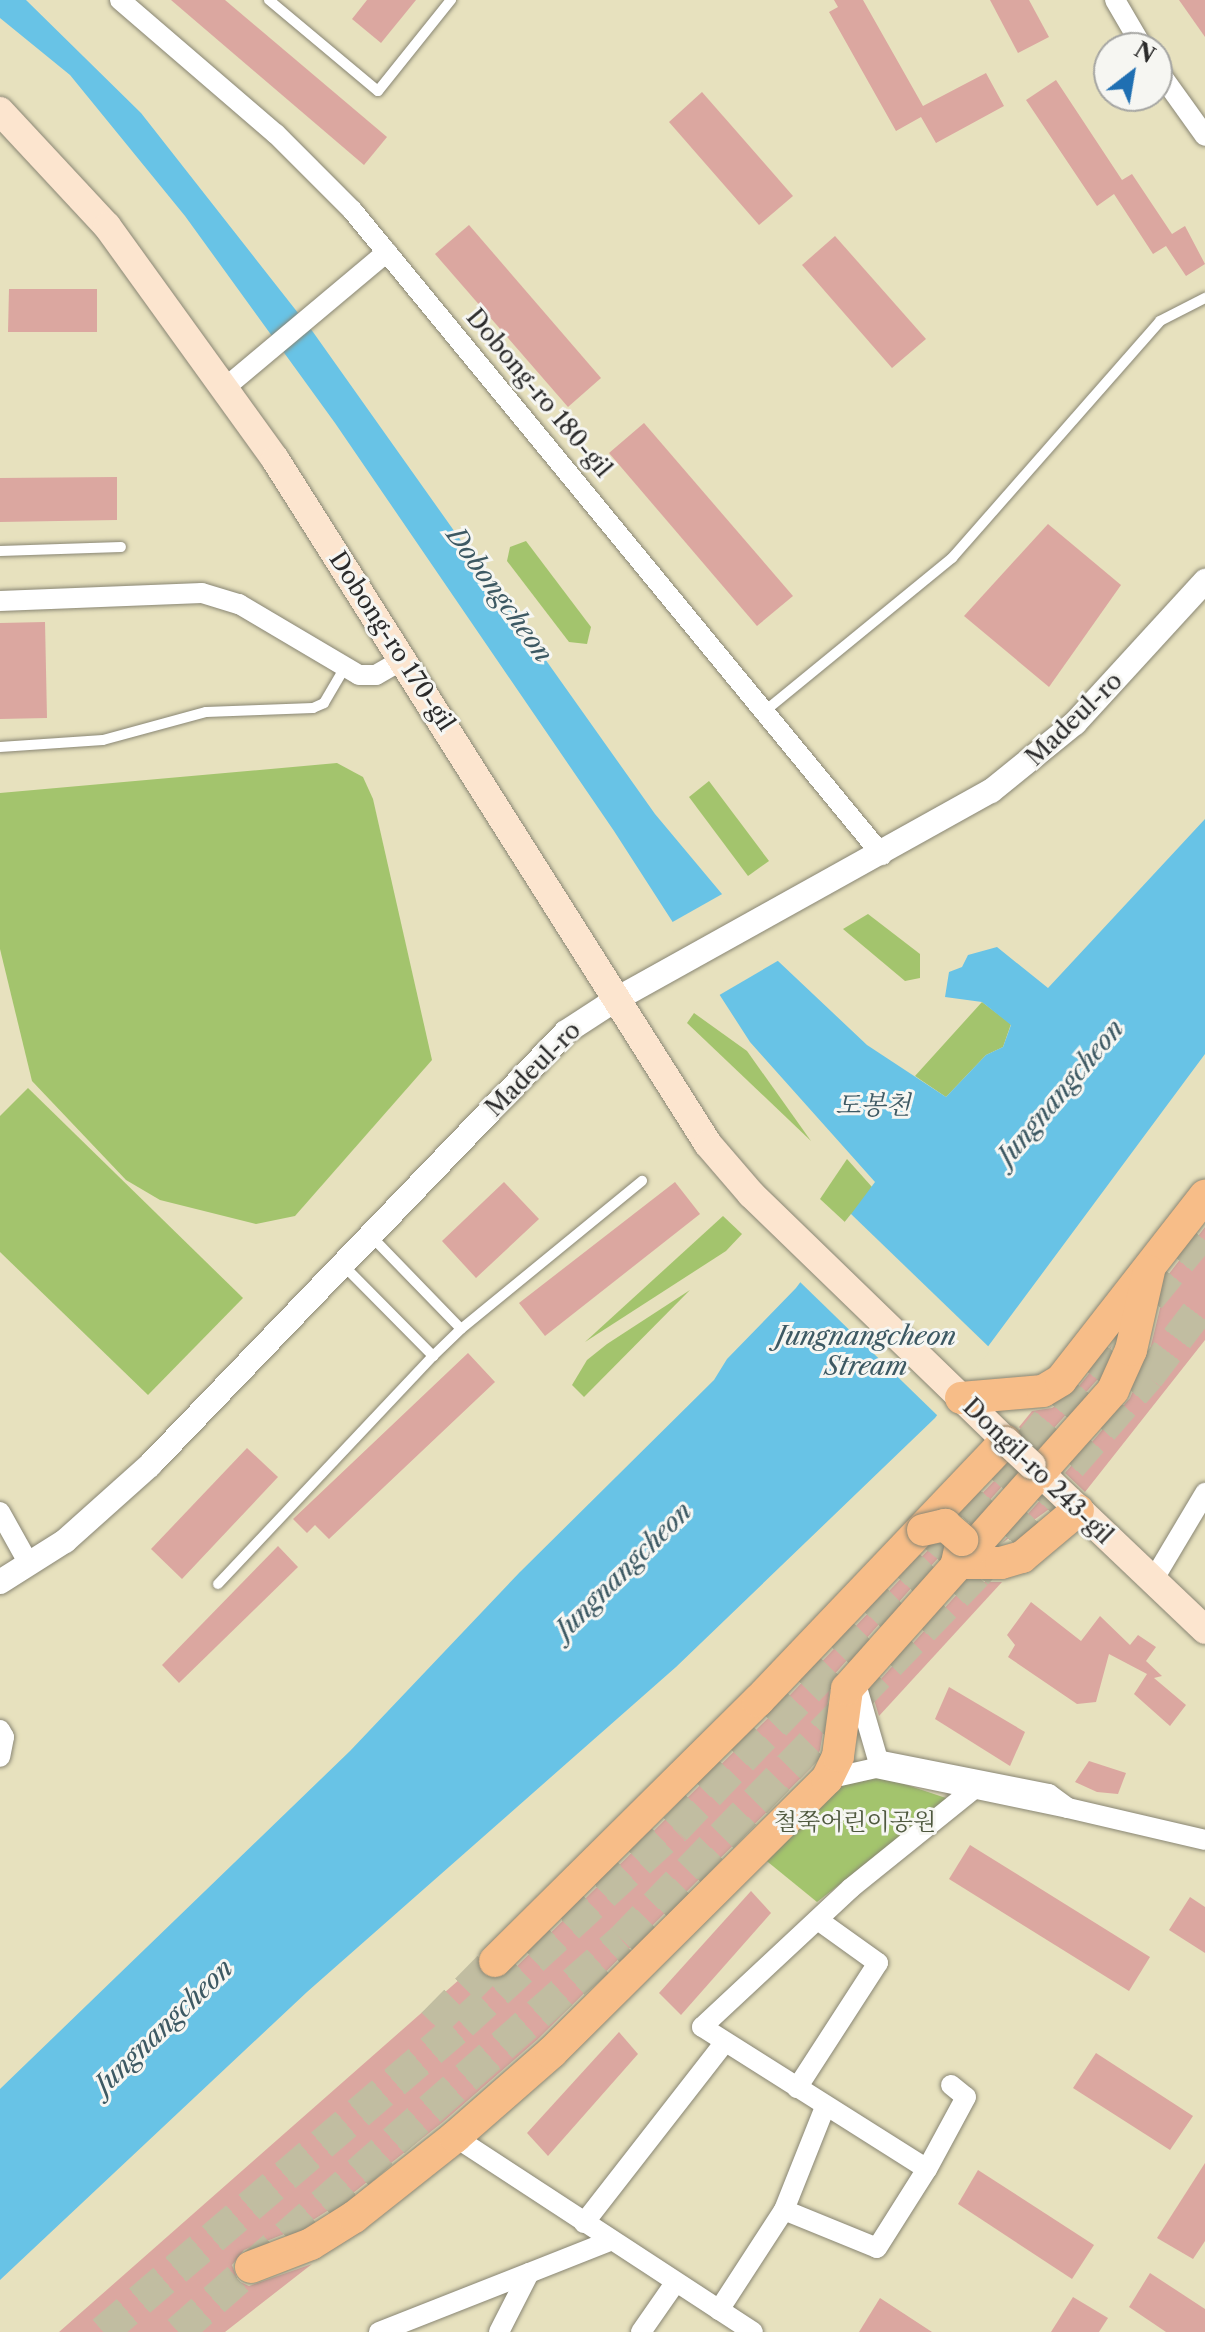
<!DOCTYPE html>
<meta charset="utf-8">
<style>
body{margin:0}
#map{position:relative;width:1205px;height:2332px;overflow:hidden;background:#e7e1be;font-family:"Libre Caslon Text","Noto Serif KR",serif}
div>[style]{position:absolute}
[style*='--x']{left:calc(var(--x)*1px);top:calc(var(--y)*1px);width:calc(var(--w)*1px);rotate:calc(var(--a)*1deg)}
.green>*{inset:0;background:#a3c46d}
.water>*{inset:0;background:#68c3e6}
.pier>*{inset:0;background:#e7e1be}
.building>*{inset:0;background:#dba7a0}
.trunk-tunnel>*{height:32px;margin-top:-16px;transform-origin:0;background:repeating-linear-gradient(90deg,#c1bda1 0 32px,transparent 0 48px)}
.roads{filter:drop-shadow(0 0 2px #898674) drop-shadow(0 0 2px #898674)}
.service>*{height:10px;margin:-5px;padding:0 5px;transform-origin:5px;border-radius:5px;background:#fff}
.minor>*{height:20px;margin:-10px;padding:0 10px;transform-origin:10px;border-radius:10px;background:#fff}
.tertiary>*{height:24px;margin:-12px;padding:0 12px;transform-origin:12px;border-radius:12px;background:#fff}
.secondary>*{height:28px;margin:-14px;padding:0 14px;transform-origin:14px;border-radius:14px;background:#fce5cf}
.trunk>*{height:32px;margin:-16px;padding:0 16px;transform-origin:16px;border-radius:16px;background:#f7bd88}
.bridges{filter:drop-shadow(0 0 2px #898674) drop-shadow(0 0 2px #898674)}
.secondary-bridge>*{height:28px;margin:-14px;padding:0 14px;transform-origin:14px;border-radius:14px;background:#fce5cf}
.trunk-bridge>*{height:32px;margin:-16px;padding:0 16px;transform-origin:16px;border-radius:16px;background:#f7bd88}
span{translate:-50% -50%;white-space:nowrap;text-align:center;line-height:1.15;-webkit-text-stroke:6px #f6f6f2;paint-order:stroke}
.street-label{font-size:24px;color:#2b2b2b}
.park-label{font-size:24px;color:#4f593f}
.water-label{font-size:26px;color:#3d5963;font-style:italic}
.north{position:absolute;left:1093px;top:32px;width:80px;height:80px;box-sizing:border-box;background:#f6f6f2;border:2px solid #a5a5a2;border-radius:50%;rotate:31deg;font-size:22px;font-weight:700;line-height:32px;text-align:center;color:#2b2b2b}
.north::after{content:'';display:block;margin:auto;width:28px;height:36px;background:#1f6fb2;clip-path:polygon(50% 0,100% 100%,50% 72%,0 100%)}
</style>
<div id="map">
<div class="green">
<i style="clip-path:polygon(526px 541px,591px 627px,587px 644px,569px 642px,507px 561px,510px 547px)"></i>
<i style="clip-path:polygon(337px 763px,363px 777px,373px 799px,432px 1060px,295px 1216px,256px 1224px,160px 1200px,126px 1180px,32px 1081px,0 949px,0 793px)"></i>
<i style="clip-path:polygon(709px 781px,769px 861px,748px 876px,689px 797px)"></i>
<i style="clip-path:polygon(868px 914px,920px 954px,920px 978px,905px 981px,843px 929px)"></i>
<i style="clip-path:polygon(982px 1002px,1011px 1024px,1003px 1047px,986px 1055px,946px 1097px,915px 1076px)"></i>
<i style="clip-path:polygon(694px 1013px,747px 1051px,811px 1141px,687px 1023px)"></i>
<i style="clip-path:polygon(28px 1088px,243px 1298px,148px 1395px,0 1252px,0 1116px)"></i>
<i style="clip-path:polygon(847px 1159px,872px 1187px,847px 1224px,820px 1199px)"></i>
<i style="clip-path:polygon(723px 1216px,742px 1234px,726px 1251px,585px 1342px)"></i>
<i style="clip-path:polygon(690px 1290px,584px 1397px,572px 1385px,587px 1360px,607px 1344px)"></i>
<i style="clip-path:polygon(880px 1776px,949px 1799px,817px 1902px,763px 1858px,833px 1786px)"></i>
</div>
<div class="water">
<i style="clip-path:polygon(0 0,26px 0,141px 113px,313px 332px,655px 814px,778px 961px,867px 1045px,946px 1097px,986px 1055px,1003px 1047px,1011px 1025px,982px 1002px,945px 997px,949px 972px,962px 967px,968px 955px,997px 947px,1048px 988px,1205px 819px,1205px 1054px,935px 1418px,676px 1667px,307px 1992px,0 2280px,0 2089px,350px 1751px,519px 1573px,714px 1380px,727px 1359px,796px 1288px,875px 1182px,750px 1042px,614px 831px,335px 423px,185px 216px,70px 75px,0 18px)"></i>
</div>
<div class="pier">
<i style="clip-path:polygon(724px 893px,781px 959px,716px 997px,669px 924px)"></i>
<i style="clip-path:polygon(851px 1214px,991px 1349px,940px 1418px,798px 1280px)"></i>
</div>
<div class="building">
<i style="clip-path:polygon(171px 0,225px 0,387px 137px,364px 165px)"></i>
<i style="clip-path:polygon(367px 0,416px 0,381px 43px,352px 19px)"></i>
<i style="clip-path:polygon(834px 0,863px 0,923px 106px,986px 73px,1004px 106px,936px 143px,921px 117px,896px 131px,829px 12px,838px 7px)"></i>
<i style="clip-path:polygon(990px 0,1029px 0,1049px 37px,1018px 53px)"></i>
<i style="clip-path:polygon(1179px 0,1205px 0,1205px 37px)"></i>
<i style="clip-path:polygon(1056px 80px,1122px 180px,1132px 174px,1172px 234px,1185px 226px,1205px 264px,1186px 276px,1166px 246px,1153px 254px,1114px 194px,1097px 206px,1026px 100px)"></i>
<i style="clip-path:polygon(702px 92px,793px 196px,759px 225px,669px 122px)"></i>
<i style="clip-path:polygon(469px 225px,601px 378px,568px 407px,435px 254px)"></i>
<i style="clip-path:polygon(835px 236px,926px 339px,892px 368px,802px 265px)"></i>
<i style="clip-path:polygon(9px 289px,97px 289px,97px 332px,8px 332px)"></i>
<i style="clip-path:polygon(644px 423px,793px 596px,757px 626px,609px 453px)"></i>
<i style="clip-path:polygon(117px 477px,117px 520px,0 522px,0 478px)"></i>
<i style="clip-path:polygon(1048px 524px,1121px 585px,1049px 687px,964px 616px)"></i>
<i style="clip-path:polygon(45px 622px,47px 718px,0 719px,0 623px)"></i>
<i style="clip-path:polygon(504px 1182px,539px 1219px,476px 1278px,442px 1241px)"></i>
<i style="clip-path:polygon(675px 1182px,700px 1214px,545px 1336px,519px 1303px)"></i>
<i style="clip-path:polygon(1205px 1227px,1205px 1340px,1085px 1492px,1065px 1473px,1130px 1398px,1149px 1354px,1168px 1275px)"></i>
<i style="clip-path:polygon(1112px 1345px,1097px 1380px,1037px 1447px,1019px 1427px,1032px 1411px,1052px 1408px,1071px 1396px)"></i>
<i style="clip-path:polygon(468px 1353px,495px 1382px,329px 1539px,315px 1525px,307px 1533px,293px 1519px)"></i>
<i style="clip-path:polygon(247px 1448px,278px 1477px,182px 1579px,151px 1549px)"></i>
<i style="clip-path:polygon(1008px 1466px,1015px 1472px,970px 1522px,962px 1515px)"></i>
<i style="clip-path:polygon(1042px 1498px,1052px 1507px,1002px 1543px)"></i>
<i style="clip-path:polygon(278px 1546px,298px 1567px,179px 1683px,162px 1665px)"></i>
<i style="clip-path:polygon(941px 1547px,939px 1557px,832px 1677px,820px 1750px,811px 1768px,538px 2039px,443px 2122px,343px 2201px,302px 2227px,244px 2250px,232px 2265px,238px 2281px,249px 2286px,312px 2264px,225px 2332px,59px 2332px,477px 1964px,489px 1979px,508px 1975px,771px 1715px,930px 1548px)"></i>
<i style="clip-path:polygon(968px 1582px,1002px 1582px,879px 1716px,871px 1690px)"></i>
<i style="clip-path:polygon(1031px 1602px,1081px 1641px,1100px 1616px,1130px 1645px,1138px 1635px,1156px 1647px,1146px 1661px,1162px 1676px,1154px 1678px,1186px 1705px,1170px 1726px,1134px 1694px,1147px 1674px,1109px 1654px,1096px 1702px,1077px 1704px,1008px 1657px,1015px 1645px,1007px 1635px)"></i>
<i style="clip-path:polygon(949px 1687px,1025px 1732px,1010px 1766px,935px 1719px)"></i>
<i style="clip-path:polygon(1089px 1761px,1126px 1773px,1118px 1794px,1097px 1792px,1075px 1782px)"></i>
<i style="clip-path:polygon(970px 1845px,1150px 1957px,1129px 1991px,949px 1879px)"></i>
<i style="clip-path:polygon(751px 1891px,771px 1913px,681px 2015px,659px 1993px)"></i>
<i style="clip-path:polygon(1190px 1897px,1205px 1907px,1205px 1953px,1169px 1930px)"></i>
<i style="clip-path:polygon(619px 2032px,638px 2054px,548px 2156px,527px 2133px)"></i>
<i style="clip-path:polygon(1096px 2053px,1193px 2116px,1170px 2150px,1073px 2088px)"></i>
<i style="clip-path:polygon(1205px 2163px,1205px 2241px,1193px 2259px,1157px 2238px)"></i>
<i style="clip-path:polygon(978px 2170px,1094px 2245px,1072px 2279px,958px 2204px)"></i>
<i style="clip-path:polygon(1150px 2273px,1205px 2309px,1205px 2332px,1166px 2332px,1129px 2307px)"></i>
<i style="clip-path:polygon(1073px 2297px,1108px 2318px,1099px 2332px,1051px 2332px)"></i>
<i style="clip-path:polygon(880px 2298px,932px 2332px,859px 2332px)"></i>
</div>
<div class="trunk-tunnel">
<i style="--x:433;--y:2024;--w:88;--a:-45.5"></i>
<i style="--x:103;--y:2332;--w:473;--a:-40.6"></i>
<i style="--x:462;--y:2024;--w:289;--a:-42.5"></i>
<i style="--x:675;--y:1829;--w:376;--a:-46.3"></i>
<i style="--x:935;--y:1557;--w:423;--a:-50.4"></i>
<i style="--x:178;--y:2332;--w:592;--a:-41.44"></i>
<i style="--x:622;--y:1940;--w:509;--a:-45.95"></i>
<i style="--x:976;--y:1574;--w:262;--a:-48.9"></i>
<i style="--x:1148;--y:1377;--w:94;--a:-52.8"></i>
</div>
<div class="roads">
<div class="service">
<i style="--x:269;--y:0;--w:142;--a:39.9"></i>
<i style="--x:378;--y:91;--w:117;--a:-51.3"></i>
<i style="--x:0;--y:551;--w:121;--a:-1.9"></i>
<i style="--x:765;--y:711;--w:242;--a:-39.3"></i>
<i style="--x:952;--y:558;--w:315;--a:-48.7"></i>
<i style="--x:1160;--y:321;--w:51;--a:-27.1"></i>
<i style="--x:0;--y:747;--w:103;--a:-3.9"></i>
<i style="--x:103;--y:740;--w:107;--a:-15.2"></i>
<i style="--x:206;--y:712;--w:107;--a:-2.1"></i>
<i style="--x:313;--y:708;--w:12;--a:-24"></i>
<i style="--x:324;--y:703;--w:42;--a:-59.7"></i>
<i style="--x:371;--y:1236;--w:129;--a:45.9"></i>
<i style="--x:461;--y:1329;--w:234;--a:-39.3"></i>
<i style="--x:344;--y:1266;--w:127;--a:45.3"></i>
<i style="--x:433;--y:1356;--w:39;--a:-44"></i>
<i style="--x:218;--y:1584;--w:313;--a:-46.7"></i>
</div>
<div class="minor">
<i style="--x:120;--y:0;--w:206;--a:40.7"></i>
<i style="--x:276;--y:134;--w:107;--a:45"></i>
<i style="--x:352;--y:210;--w:835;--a:50.59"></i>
<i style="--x:1115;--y:0;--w:56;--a:59.7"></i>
<i style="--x:1157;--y:69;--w:82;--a:54.4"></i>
<i style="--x:226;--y:387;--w:210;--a:-40"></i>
<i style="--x:0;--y:601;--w:202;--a:-2.3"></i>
<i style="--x:202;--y:593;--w:39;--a:17"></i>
<i style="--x:239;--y:604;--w:139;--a:30.6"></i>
<i style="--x:359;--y:675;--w:17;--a:0"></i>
<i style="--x:376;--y:675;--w:32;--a:-30"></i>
<i style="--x:0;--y:1512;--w:60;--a:60.9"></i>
<i style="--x:1152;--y:1582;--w:104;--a:-59.2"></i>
<i style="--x:0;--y:1730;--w:8;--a:60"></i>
<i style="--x:4;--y:1737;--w:20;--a:101"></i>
<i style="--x:827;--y:1779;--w:50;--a:-12.7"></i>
<i style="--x:876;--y:1768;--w:196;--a:11.8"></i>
<i style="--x:1068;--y:1808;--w:24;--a:-144"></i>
<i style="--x:1049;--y:1794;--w:174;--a:-168.8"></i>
<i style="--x:878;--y:1760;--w:82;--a:-106.2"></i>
<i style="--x:1068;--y:1808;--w:141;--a:13.1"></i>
<i style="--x:951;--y:2085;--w:19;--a:39"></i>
<i style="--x:966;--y:2097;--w:82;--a:118.4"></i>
<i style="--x:927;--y:2169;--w:266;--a:-147.7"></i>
<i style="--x:702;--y:2027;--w:204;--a:-43"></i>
<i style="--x:851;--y:1888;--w:161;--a:-38.9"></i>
<i style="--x:797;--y:2088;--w:149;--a:-57.1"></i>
<i style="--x:878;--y:1963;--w:74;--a:-144.4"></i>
<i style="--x:455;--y:2137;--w:356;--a:33.2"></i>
<i style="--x:784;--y:2210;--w:100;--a:22.2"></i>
<i style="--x:877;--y:2248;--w:93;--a:-57.7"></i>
<i style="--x:584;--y:2223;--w:229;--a:-52.1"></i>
<i style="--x:719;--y:2310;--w:119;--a:-57"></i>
<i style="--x:784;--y:2210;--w:111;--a:-68.3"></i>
<i style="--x:379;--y:2332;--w:161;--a:-21.5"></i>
<i style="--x:499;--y:2332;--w:66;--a:-63"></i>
<i style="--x:529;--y:2273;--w:87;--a:-21.6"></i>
<i style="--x:641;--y:2332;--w:60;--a:-55.2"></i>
</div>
<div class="tertiary">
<i style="--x:0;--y:1582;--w:77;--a:-32.2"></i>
<i style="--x:65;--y:1541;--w:114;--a:-41.8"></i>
<i style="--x:150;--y:1465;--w:600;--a:-46.15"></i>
<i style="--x:566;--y:1032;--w:59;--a:-33.1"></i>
<i style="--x:615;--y:1000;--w:430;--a:-29.1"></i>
<i style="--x:991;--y:791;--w:108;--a:-39"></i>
<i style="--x:1075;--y:723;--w:193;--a:-47.5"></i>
</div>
<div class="secondary">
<i style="--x:0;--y:111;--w:157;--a:47.1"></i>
<i style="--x:107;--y:226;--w:287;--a:54.2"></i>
<i style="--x:275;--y:459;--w:810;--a:57.7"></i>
<i style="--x:708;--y:1144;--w:66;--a:49.3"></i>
<i style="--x:751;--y:1194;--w:355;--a:44.1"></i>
<i style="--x:1032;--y:1465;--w:239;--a:43.6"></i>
</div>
<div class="trunk">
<i style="--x:961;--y:1398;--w:82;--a:-4.9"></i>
<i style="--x:1043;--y:1391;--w:21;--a:-31"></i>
<i style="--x:1061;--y:1380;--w:234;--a:-52"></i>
<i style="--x:960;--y:1549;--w:14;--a:102"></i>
<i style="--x:957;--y:1563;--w:44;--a:0"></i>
<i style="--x:1001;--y:1563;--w:22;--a:-16"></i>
<i style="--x:1022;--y:1557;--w:73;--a:-40"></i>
<i style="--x:495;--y:1961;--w:370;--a:-44.7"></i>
<i style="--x:758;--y:1701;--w:359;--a:-46.4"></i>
<i style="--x:251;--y:2267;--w:64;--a:-21"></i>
<i style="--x:311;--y:2244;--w:51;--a:-32.1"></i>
<i style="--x:354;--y:2217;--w:129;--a:-38.4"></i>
<i style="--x:455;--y:2137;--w:128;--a:-41.2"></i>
<i style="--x:551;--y:2053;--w:389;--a:-44.8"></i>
<i style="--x:827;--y:1779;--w:25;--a:-64"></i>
<i style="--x:838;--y:1756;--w:68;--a:-82.3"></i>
<i style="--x:847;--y:1689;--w:400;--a:-48.3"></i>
<i style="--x:1113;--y:1390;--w:44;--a:-65.8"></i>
<i style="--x:1131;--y:1350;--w:81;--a:-77.2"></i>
</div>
</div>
<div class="bridges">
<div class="secondary-bridge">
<i style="--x:1006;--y:1441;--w:35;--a:43"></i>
</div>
<div class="trunk-bridge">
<i style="--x:923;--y:1530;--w:23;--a:-13"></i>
<i style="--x:945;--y:1525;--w:23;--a:41"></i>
</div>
</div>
<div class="street-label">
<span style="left:539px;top:393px;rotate:50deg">Dobong-ro 180-gil</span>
<span style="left:392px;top:641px;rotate:57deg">Dobong-ro 170-gil</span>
<span style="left:1074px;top:719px;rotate:-44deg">Madeul-ro</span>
<span style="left:533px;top:1069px;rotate:-45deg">Madeul-ro</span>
<span style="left:1038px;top:1471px;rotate:44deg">Dongil-ro 243-gil</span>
</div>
<div class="park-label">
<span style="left:855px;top:1822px">철쭉어린이공원</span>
</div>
<div class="water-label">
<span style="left:499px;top:595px;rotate:54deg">Dobongcheon</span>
<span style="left:1061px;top:1093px;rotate:-50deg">Jungnangcheon</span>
<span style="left:873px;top:1106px">도봉천</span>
<span style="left:866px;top:1352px">Jungnangcheon<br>Stream</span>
<span style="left:624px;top:1571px;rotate:-45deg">Jungnangcheon</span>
<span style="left:164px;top:2027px;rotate:-44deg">Jungnangcheon</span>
</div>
<div class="north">N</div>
</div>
